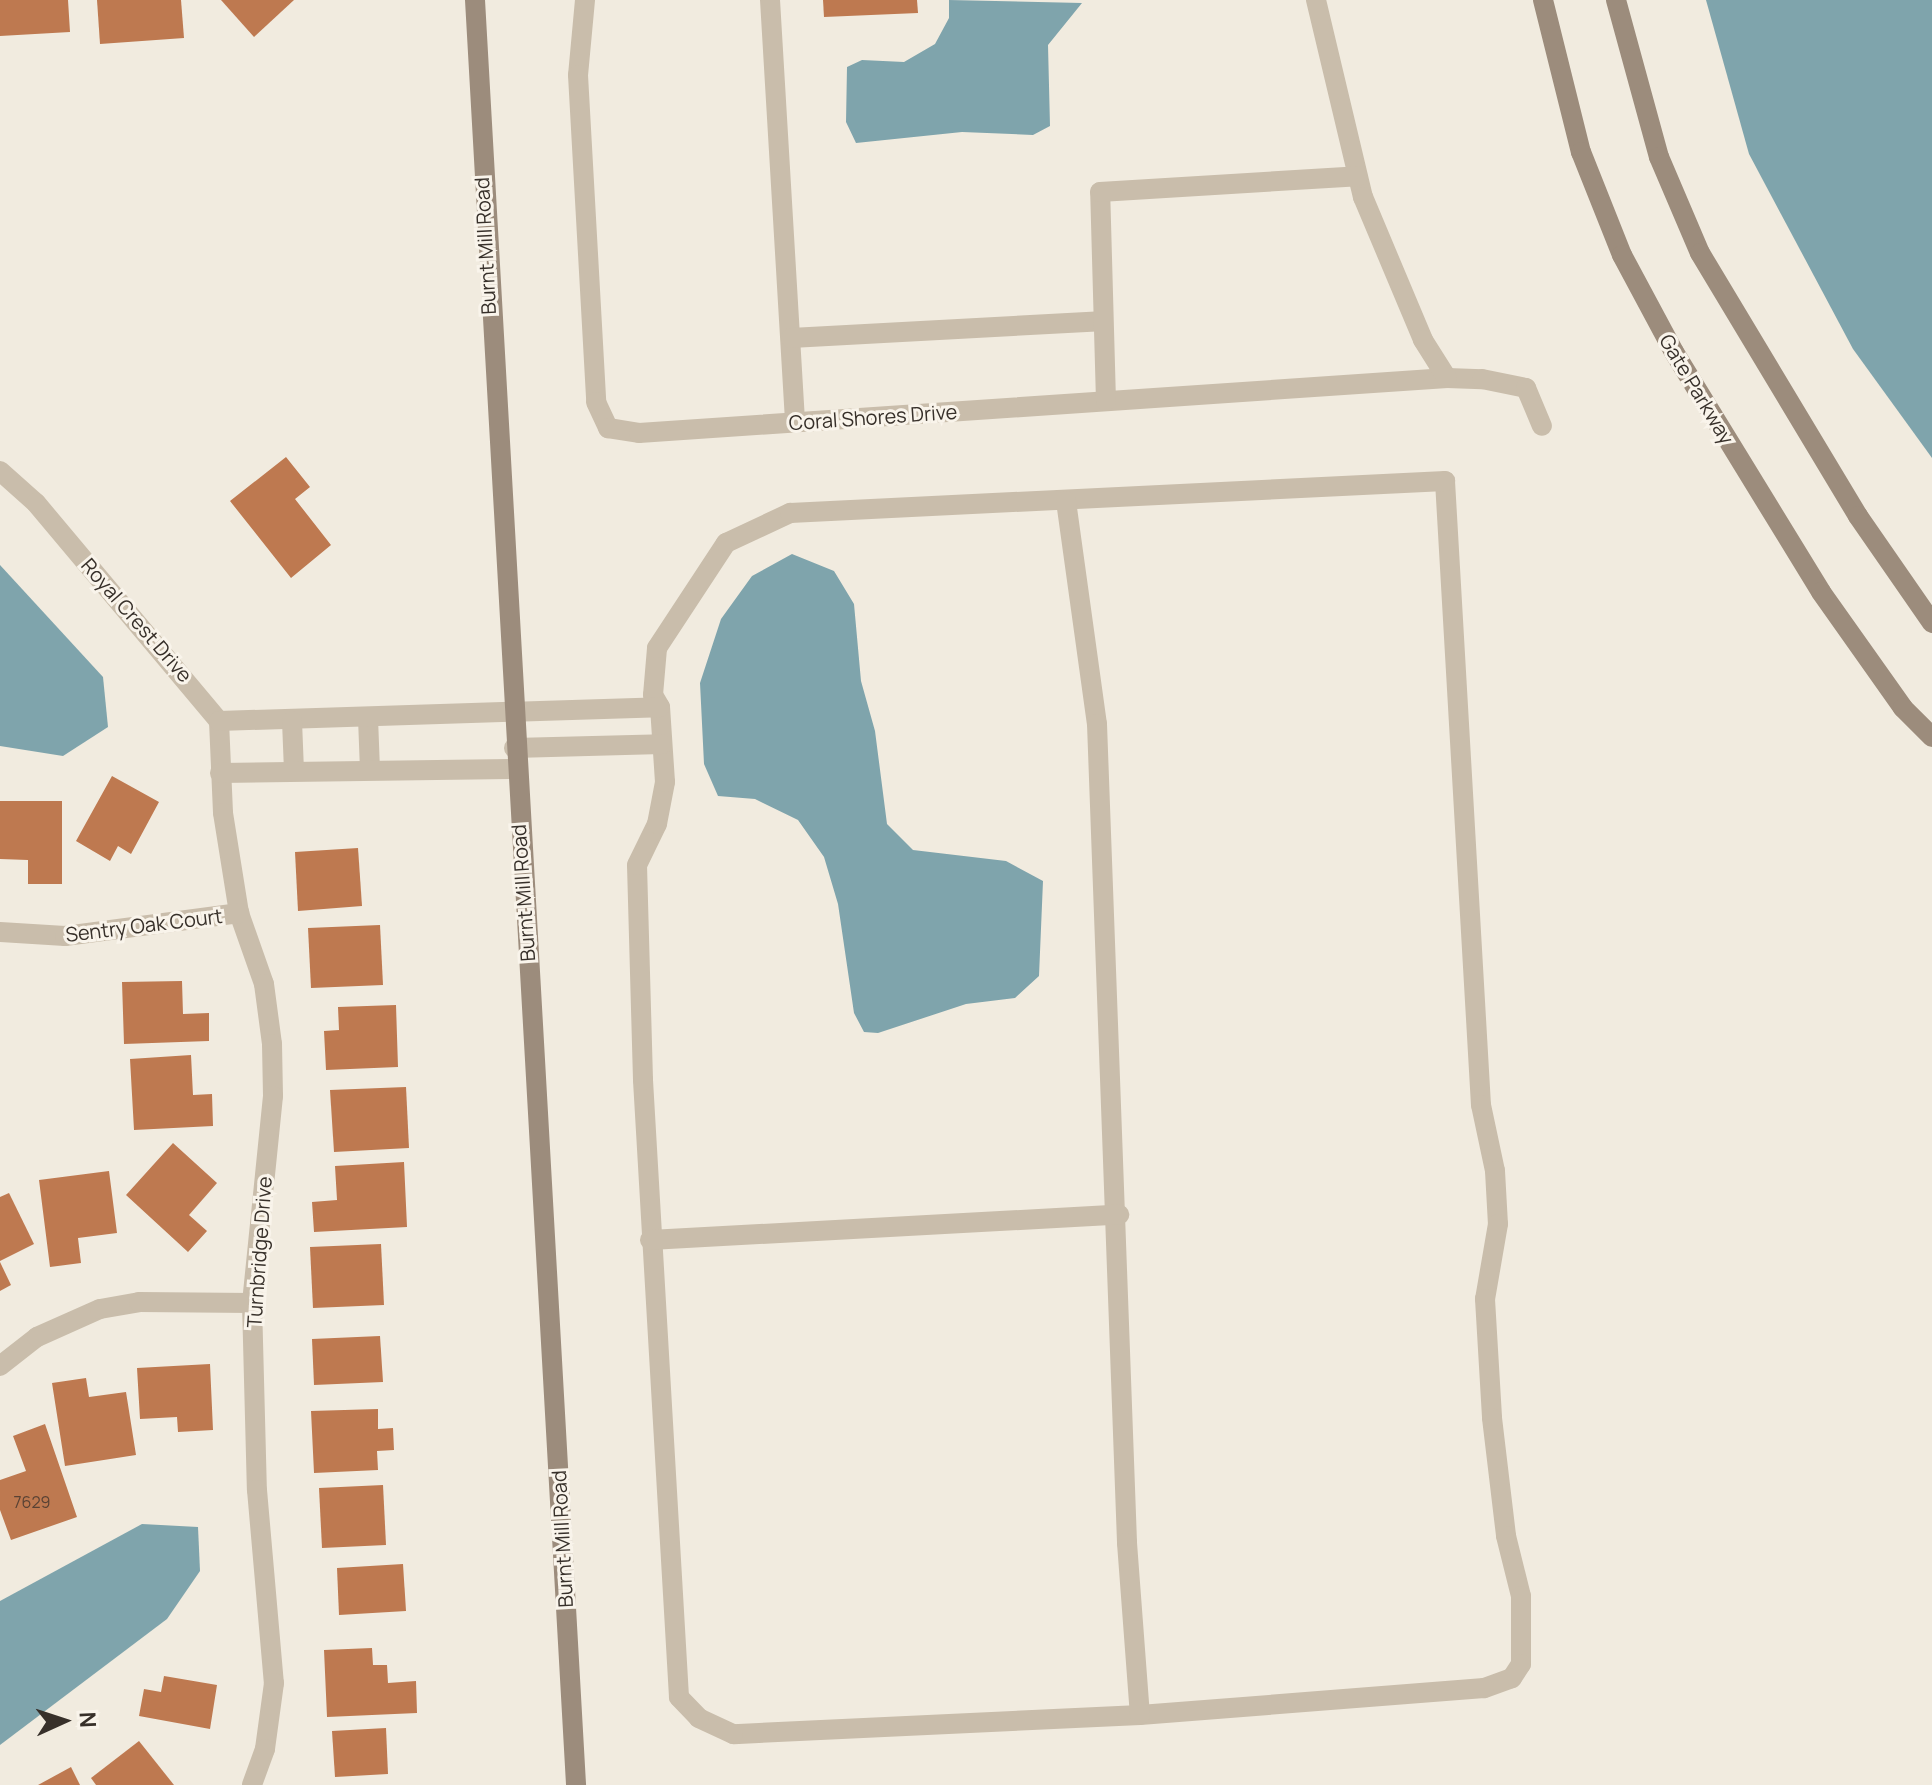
<!DOCTYPE html>
<style>
body{margin:0}
#map{position:relative;width:1932px;height:1785px;overflow:hidden;background:#f1ebdf;font-family:Manrope,sans-serif}
div>[style]{position:absolute}
[style*='--x']{left:calc(var(--x)*1px);top:calc(var(--y)*1px);width:calc(var(--w)*1px);rotate:calc(var(--a)*1deg)}
.water>*{inset:0;background:#7fa4ac}
.building>*{inset:0;background:#be7950}
.street>*{height:20px;margin:-10px;padding:0 10px;transform-origin:10px;border-radius:10px;background:#c9bdab}
.secondary>*{height:20px;margin:-10px;padding:0 10px;transform-origin:10px;border-radius:10px;background:#9c8c7c}
span{translate:-50% -50%;white-space:nowrap;text-align:center;line-height:1.15;-webkit-text-stroke:6px #f9f4eb;paint-order:stroke}
.number-label{font-size:16px;color:#594234}
.number-label span{-webkit-text-stroke-width:0}
.street-label{font-size:20px;color:#37302a}
.north{position:absolute;left:24px;top:1681px;width:80px;height:80px;-webkit-text-stroke:6px #f9f4eb;paint-order:stroke;rotate:87deg;font-size:22px;font-weight:700;line-height:32px;text-align:center;color:#37302a}
.north::after{content:'';display:block;margin:auto;width:28px;height:36px;background:#37302a;clip-path:polygon(50% 0,100% 100%,50% 72%,0 100%)}
</style>
<div id="map">
<div class="water">
<i style="clip-path:polygon(949px 0,1082px 3px,1048px 45px,1050px 126px,1033px 135px,962px 132px,856px 143px,846px 122px,847px 67px,862px 60px,904px 62px,935px 44px,949px 18px)"></i>
<i style="clip-path:polygon(1706px 0,1932px 0,1932px 458px,1853px 349px,1749px 154px)"></i>
<i style="clip-path:polygon(792px 554px,834px 571px,854px 604px,861px 681px,875px 731px,887px 824px,913px 850px,1006px 861px,1043px 881px,1039px 976px,1015px 998px,966px 1004px,878px 1033px,864px 1032px,854px 1013px,838px 904px,824px 857px,798px 820px,755px 799px,718px 796px,704px 764px,700px 683px,721px 619px,752px 576px)"></i>
<i style="clip-path:polygon(0 565px,103px 677px,108px 727px,63px 756px,0 746px)"></i>
<i style="clip-path:polygon(142px 1524px,198px 1527px,200px 1571px,167px 1619px,0 1745px,0 1601px)"></i>
</div>
<div class="building">
<i style="clip-path:polygon(0 0,68px 0,70px 32px,0 36px)"></i>
<i style="clip-path:polygon(97px 0,181px 0,184px 38px,100px 44px)"></i>
<i style="clip-path:polygon(221px 0,294px 0,254px 37px)"></i>
<i style="clip-path:polygon(823px 0,917px 0,918px 13px,824px 17px)"></i>
<i style="clip-path:polygon(286px 457px,310px 487px,295px 499px,331px 545px,291px 578px,230px 501px)"></i>
<i style="clip-path:polygon(112px 776px,159px 802px,131px 854px,118px 846px,110px 861px,76px 841px)"></i>
<i style="clip-path:polygon(0 801px,62px 801px,62px 884px,28px 884px,28px 860px,0 859px)"></i>
<i style="clip-path:polygon(358px 848px,362px 906px,298px 911px,295px 852px)"></i>
<i style="clip-path:polygon(380px 925px,383px 985px,311px 988px,308px 928px)"></i>
<i style="clip-path:polygon(182px 981px,183px 1014px,209px 1013px,209px 1041px,124px 1044px,122px 982px)"></i>
<i style="clip-path:polygon(396px 1005px,398px 1067px,326px 1070px,324px 1031px,339px 1030px,338px 1007px)"></i>
<i style="clip-path:polygon(191px 1055px,193px 1095px,212px 1094px,213px 1126px,134px 1130px,130px 1059px)"></i>
<i style="clip-path:polygon(406px 1087px,409px 1148px,334px 1152px,330px 1090px)"></i>
<i style="clip-path:polygon(173px 1143px,217px 1183px,189px 1215px,207px 1231px,188px 1252px,126px 1195px)"></i>
<i style="clip-path:polygon(404px 1162px,407px 1227px,314px 1232px,312px 1202px,337px 1200px,335px 1166px)"></i>
<i style="clip-path:polygon(109px 1171px,117px 1233px,78px 1238px,81px 1263px,50px 1267px,39px 1180px)"></i>
<i style="clip-path:polygon(9px 1193px,34px 1244px,0 1261px,0 1197px)"></i>
<i style="clip-path:polygon(381px 1244px,384px 1305px,313px 1308px,310px 1247px)"></i>
<i style="clip-path:polygon(0 1262px,11px 1285px,0 1291px)"></i>
<i style="clip-path:polygon(380px 1336px,383px 1382px,314px 1385px,312px 1339px)"></i>
<i style="clip-path:polygon(210px 1364px,213px 1430px,178px 1432px,177px 1417px,140px 1419px,137px 1368px)"></i>
<i style="clip-path:polygon(86px 1378px,89px 1397px,126px 1392px,136px 1455px,65px 1466px,52px 1383px)"></i>
<i style="clip-path:polygon(378px 1409px,378px 1429px,393px 1428px,394px 1450px,377px 1451px,378px 1470px,314px 1473px,311px 1411px)"></i>
<i style="clip-path:polygon(45px 1424px,77px 1517px,11px 1540px,0 1510px,0 1480px,26px 1471px,13px 1436px)"></i>
<i style="clip-path:polygon(383px 1485px,386px 1545px,322px 1548px,319px 1488px)"></i>
<i style="clip-path:polygon(403px 1564px,406px 1611px,339px 1615px,337px 1568px)"></i>
<i style="clip-path:polygon(372px 1648px,373px 1665px,387px 1665px,388px 1683px,416px 1681px,417px 1713px,327px 1717px,324px 1650px)"></i>
<i style="clip-path:polygon(164px 1676px,217px 1685px,210px 1729px,139px 1716px,144px 1689px,161px 1692px)"></i>
<i style="clip-path:polygon(386px 1728px,388px 1774px,335px 1777px,332px 1731px)"></i>
<i style="clip-path:polygon(139px 1741px,174px 1785px,96px 1785px,91px 1778px)"></i>
<i style="clip-path:polygon(71px 1767px,80px 1785px,38px 1785px)"></i>
</div>
<div class="street">
<i style="--x:585;--y:0;--w:75;--a:95.3"></i>
<i style="--x:578;--y:75;--w:327;--a:86.8"></i>
<i style="--x:596;--y:402;--w:29;--a:65"></i>
<i style="--x:608;--y:428;--w:31;--a:9"></i>
<i style="--x:639;--y:433;--w:810;--a:-3.89"></i>
<i style="--x:1447;--y:378;--w:35;--a:2"></i>
<i style="--x:1482;--y:379;--w:45;--a:11.6"></i>
<i style="--x:1526;--y:388;--w:41;--a:67.2"></i>
<i style="--x:770;--y:0;--w:423;--a:86.6"></i>
<i style="--x:1316;--y:0;--w:203;--a:76.6"></i>
<i style="--x:1363;--y:197;--w:155;--a:67.2"></i>
<i style="--x:1423;--y:340;--w:45;--a:57.7"></i>
<i style="--x:791;--y:338;--w:310;--a:-3.1"></i>
<i style="--x:1106;--y:401;--w:209;--a:-91.6"></i>
<i style="--x:1100;--y:192;--w:258;--a:-3.5"></i>
<i style="--x:0;--y:471;--w:48;--a:41.6"></i>
<i style="--x:36;--y:503;--w:285;--a:50"></i>
<i style="--x:1445;--y:481;--w:625;--a:86.7"></i>
<i style="--x:1481;--y:1105;--w:67;--a:78"></i>
<i style="--x:1495;--y:1171;--w:53;--a:86.8"></i>
<i style="--x:1498;--y:1224;--w:76;--a:99.8"></i>
<i style="--x:1485;--y:1299;--w:119;--a:86.6"></i>
<i style="--x:1492;--y:1418;--w:119;--a:83.2"></i>
<i style="--x:1506;--y:1536;--w:62;--a:76"></i>
<i style="--x:1521;--y:1596;--w:68;--a:90"></i>
<i style="--x:1521;--y:1664;--w:17;--a:123"></i>
<i style="--x:1512;--y:1678;--w:30;--a:160"></i>
<i style="--x:1484;--y:1688;--w:345;--a:175.5"></i>
<i style="--x:1140;--y:1715;--w:407;--a:177.3"></i>
<i style="--x:733;--y:1734;--w:38;--a:-155"></i>
<i style="--x:699;--y:1718;--w:29;--a:-134"></i>
<i style="--x:679;--y:1697;--w:618;--a:-93.34"></i>
<i style="--x:643;--y:1080;--w:215;--a:-91.6"></i>
<i style="--x:637;--y:865;--w:46;--a:-64"></i>
<i style="--x:657;--y:824;--w:43;--a:-79.2"></i>
<i style="--x:665;--y:782;--w:75;--a:-93.8"></i>
<i style="--x:660;--y:707;--w:14;--a:-120"></i>
<i style="--x:653;--y:695;--w:47;--a:-85.1"></i>
<i style="--x:657;--y:648;--w:126;--a:-56.7"></i>
<i style="--x:726;--y:543;--w:71;--a:-25.1"></i>
<i style="--x:790;--y:513;--w:656;--a:-2.8"></i>
<i style="--x:1066;--y:501;--w:225;--a:82.1"></i>
<i style="--x:1097;--y:724;--w:820;--a:87.9"></i>
<i style="--x:1127;--y:1543;--w:172;--a:85.7"></i>
<i style="--x:368;--y:718;--w:52;--a:87.8"></i>
<i style="--x:219;--y:721;--w:92;--a:87.5"></i>
<i style="--x:223;--y:813;--w:101;--a:80.9"></i>
<i style="--x:239;--y:913;--w:75;--a:70.6"></i>
<i style="--x:264;--y:984;--w:61;--a:82.4"></i>
<i style="--x:272;--y:1044;--w:52;--a:88.9"></i>
<i style="--x:273;--y:1096;--w:208;--a:95.8"></i>
<i style="--x:252;--y:1303;--w:187;--a:88.5"></i>
<i style="--x:257;--y:1490;--w:194;--a:85"></i>
<i style="--x:274;--y:1683;--w:67;--a:97.8"></i>
<i style="--x:265;--y:1749;--w:38;--a:110"></i>
<i style="--x:219;--y:721;--w:441;--a:-1.8"></i>
<i style="--x:292;--y:721;--w:50;--a:87.7"></i>
<i style="--x:514;--y:748;--w:148;--a:-1.5"></i>
<i style="--x:220;--y:773;--w:295;--a:-0.8"></i>
<i style="--x:0;--y:932;--w:65;--a:3.5"></i>
<i style="--x:65;--y:936;--w:176;--a:-7.5"></i>
<i style="--x:650;--y:1240;--w:470;--a:-3.1"></i>
<i style="--x:0;--y:1366;--w:47;--a:-38.1"></i>
<i style="--x:37;--y:1337;--w:69;--a:-24"></i>
<i style="--x:100;--y:1309;--w:40;--a:-10"></i>
<i style="--x:139;--y:1302;--w:113;--a:0.5"></i>
</div>
<div class="secondary">
<i style="--x:475;--y:0;--w:1788;--a:86.76"></i>
<i style="--x:1543;--y:0;--w:157;--a:76"></i>
<i style="--x:1581;--y:152;--w:111;--a:68.3"></i>
<i style="--x:1622;--y:255;--w:110;--a:61.8"></i>
<i style="--x:1674;--y:352;--w:281;--a:58.5"></i>
<i style="--x:1821;--y:592;--w:142;--a:54.7"></i>
<i style="--x:1903;--y:708;--w:41;--a:45"></i>
<i style="--x:1616;--y:0;--w:163;--a:74.7"></i>
<i style="--x:1659;--y:157;--w:104;--a:66.9"></i>
<i style="--x:1700;--y:253;--w:307;--a:59"></i>
<i style="--x:1858;--y:516;--w:130;--a:55.3"></i>
</div>
<div class="number-label">
<span style="left:32px;top:1502px">7629</span>
</div>
<div class="street-label">
<span style="left:485px;top:246px;rotate:-93deg">Burnt Mill Road</span>
<span style="left:1697px;top:389px;rotate:59deg">Gate Parkway</span>
<span style="left:873px;top:417px;rotate:-4deg">Coral Shores Drive</span>
<span style="left:137px;top:620px;rotate:49deg">Royal Crest Drive</span>
<span style="left:523px;top:893px;rotate:-94deg">Burnt Mill Road</span>
<span style="left:144px;top:925px;rotate:-7deg">Sentry Oak Court</span>
<span style="left:259px;top:1252px;rotate:-86deg">Turnbridge Drive</span>
<span style="left:562px;top:1539px;rotate:-93deg">Burnt Mill Road</span>
</div>
<div class="north">N</div>
</div>
